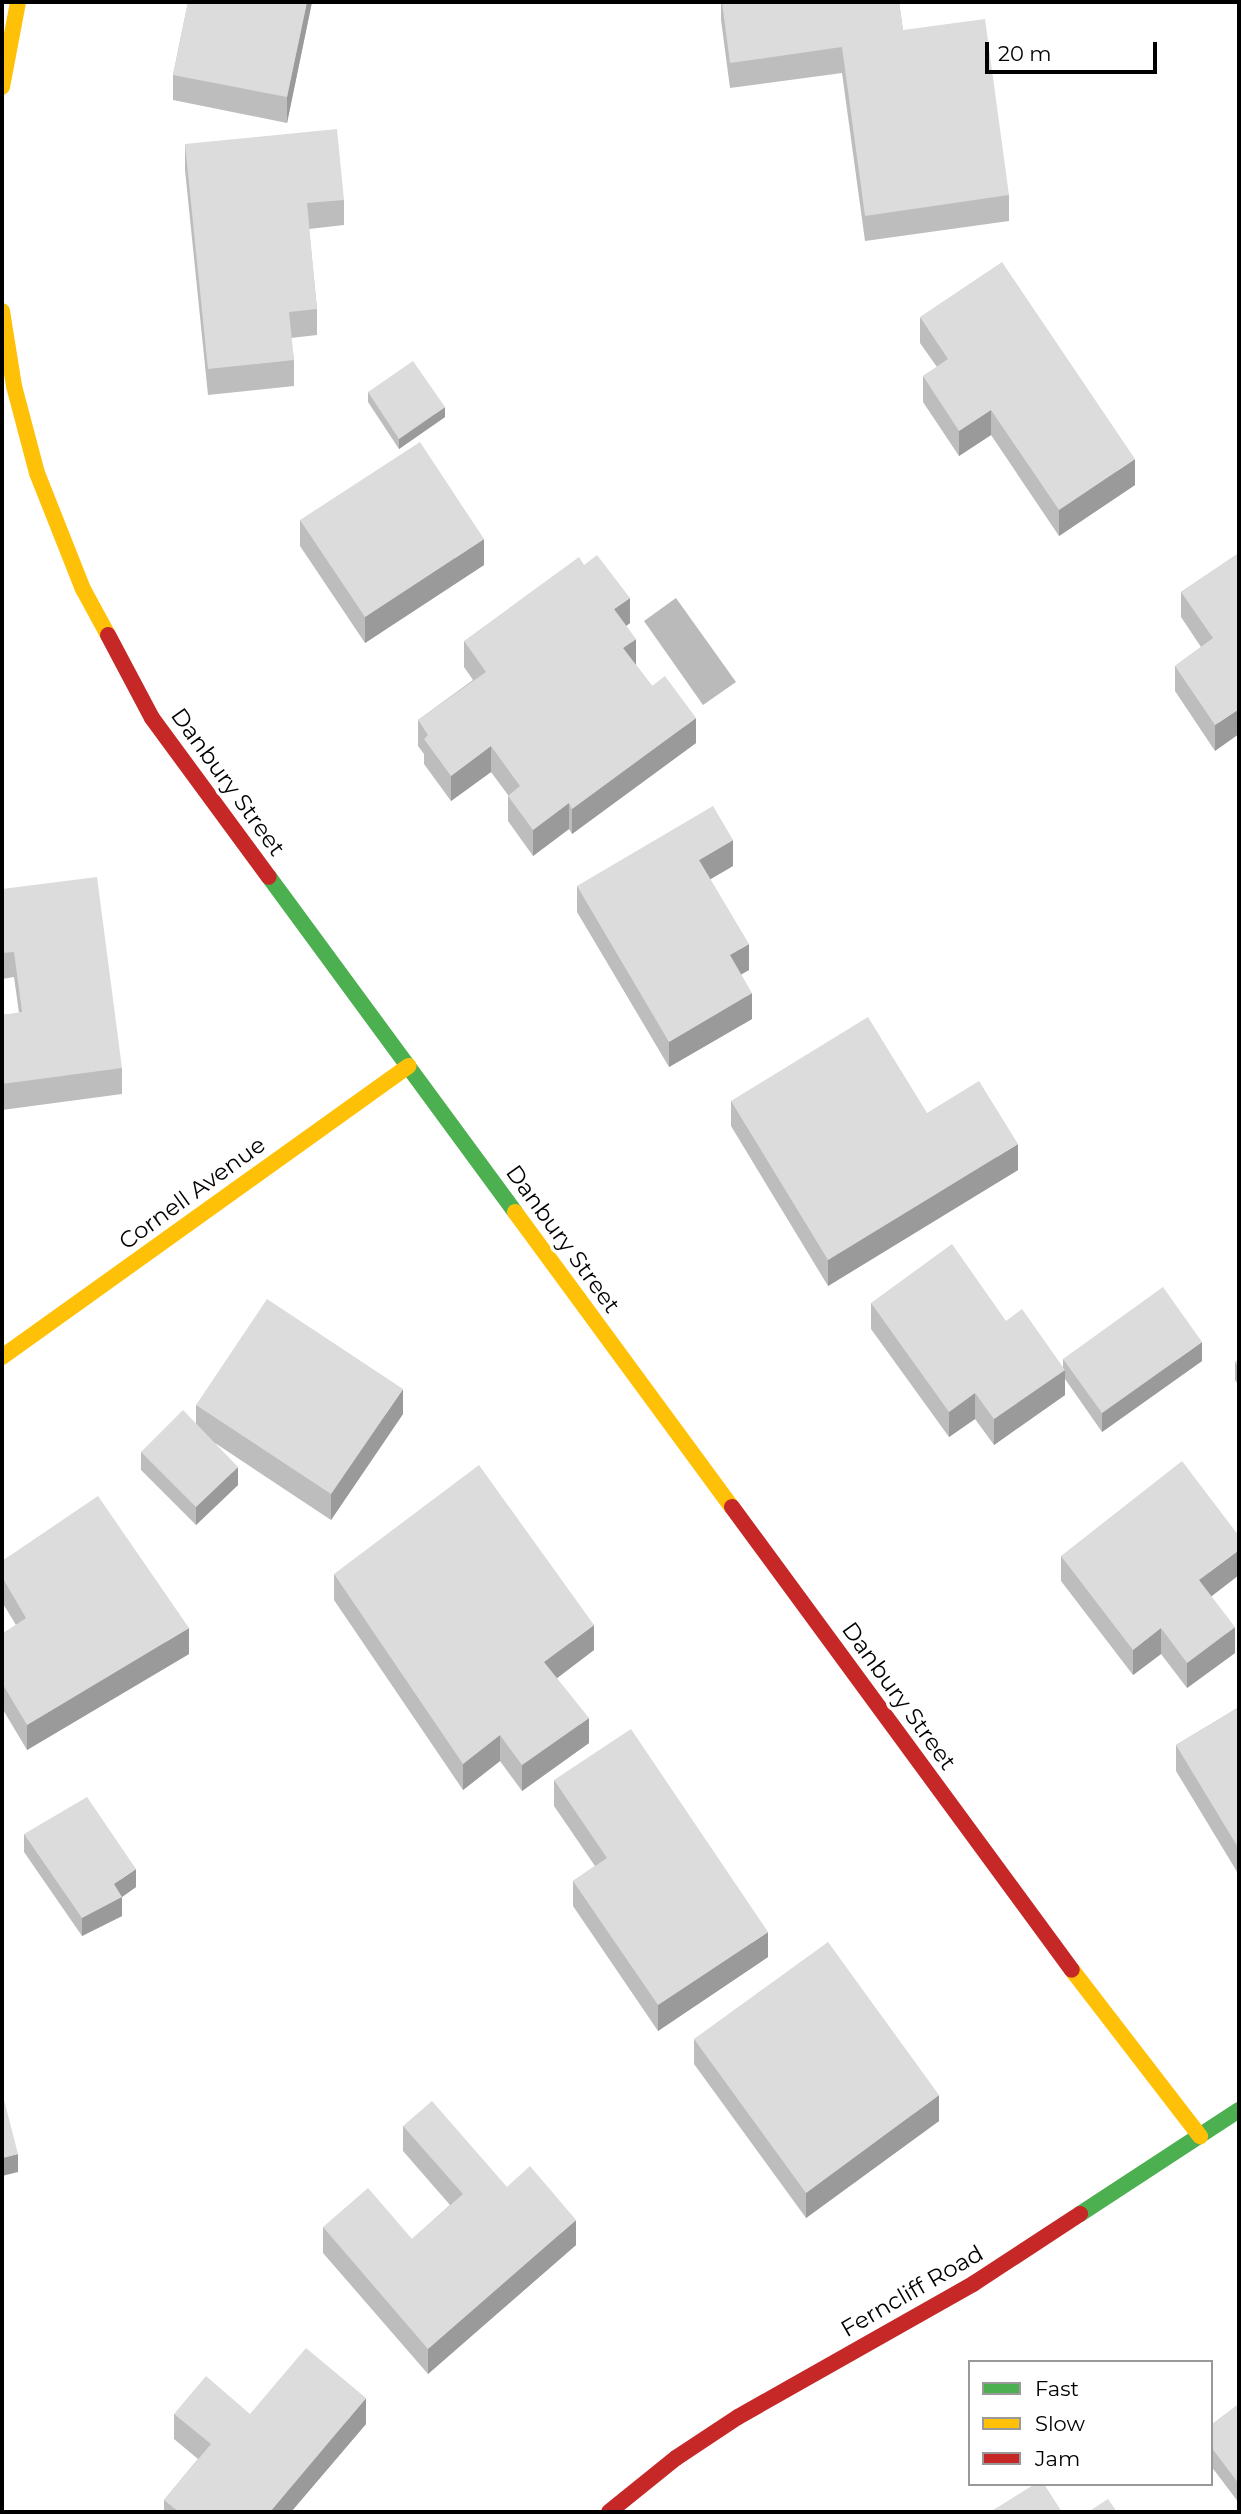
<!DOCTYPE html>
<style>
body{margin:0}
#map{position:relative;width:1241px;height:2514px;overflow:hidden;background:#fff;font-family:Montserrat,sans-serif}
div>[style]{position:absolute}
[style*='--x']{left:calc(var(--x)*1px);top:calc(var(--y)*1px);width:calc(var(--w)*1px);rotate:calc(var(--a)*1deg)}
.water>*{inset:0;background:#bababa}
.fast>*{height:16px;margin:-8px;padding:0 8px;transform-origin:8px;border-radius:8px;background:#4caf50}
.slow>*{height:16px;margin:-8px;padding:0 8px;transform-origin:8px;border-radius:8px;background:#ffc107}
.jam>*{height:16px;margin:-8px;padding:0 8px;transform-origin:8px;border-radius:8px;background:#c62828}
.wall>*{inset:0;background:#bdbdbd}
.shaded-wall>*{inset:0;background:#9a9a9a}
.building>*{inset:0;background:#dcdcdc}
span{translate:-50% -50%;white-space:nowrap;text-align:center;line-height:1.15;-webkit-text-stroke:7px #fff;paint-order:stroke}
.street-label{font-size:23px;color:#000}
.frame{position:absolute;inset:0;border:4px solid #000;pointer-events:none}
.legend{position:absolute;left:968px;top:2360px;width:245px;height:126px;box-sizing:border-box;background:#fff;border:2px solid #999;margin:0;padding:9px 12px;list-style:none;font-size:21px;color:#000}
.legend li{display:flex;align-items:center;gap:14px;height:35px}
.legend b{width:35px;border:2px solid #999}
.scale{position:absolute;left:985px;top:42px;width:172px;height:32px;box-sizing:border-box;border:4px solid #000;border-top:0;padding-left:9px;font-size:21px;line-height:24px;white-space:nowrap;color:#000;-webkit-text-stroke:5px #fff;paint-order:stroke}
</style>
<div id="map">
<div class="water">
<i style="clip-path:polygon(676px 598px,736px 682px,703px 705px,644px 621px)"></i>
</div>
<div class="fast">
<i style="--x:269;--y:877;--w:416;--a:53.7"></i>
<i style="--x:1080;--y:2214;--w:190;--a:-33.2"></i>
</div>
<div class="slow">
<i style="--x:2;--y:87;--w:86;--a:-79.3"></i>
<i style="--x:2;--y:311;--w:76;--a:80.9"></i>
<i style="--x:14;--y:386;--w:90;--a:75.2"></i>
<i style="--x:37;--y:473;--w:125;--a:68.4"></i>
<i style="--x:83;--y:589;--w:52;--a:61.5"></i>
<i style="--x:515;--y:1212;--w:366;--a:53.7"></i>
<i style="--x:2;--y:1357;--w:500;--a:-35.6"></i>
<i style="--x:1072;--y:1970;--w:210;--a:52.4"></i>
</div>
<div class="jam">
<i style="--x:108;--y:635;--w:94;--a:62.1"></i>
<i style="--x:152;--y:718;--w:197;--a:53.7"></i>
<i style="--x:732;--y:1507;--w:574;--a:53.71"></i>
<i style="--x:609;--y:2512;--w:86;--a:-38.9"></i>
<i style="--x:676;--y:2458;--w:74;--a:-33.5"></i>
<i style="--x:738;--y:2417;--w:270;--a:-29.5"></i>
<i style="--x:973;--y:2284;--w:128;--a:-33.2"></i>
</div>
<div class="wall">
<i style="clip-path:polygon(188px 2px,312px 2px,287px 123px,173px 100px,173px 75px)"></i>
<i style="clip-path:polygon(721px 2px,899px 2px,903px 30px,1009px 195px,1009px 221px,865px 241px,842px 73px,730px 88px,721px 20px)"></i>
<i style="clip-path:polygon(185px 144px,344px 200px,344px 225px,309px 229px,317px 309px,317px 335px,291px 338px,294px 360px,294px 386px,208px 395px,185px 170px)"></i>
<i style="clip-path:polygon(920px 317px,1135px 485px,1059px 536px,991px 435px,959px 456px,923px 402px,923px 376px,937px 367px,920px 343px)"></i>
<i style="clip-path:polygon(368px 392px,445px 417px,399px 449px,368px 402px)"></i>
<i style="clip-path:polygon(300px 520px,484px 565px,365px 643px,300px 546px)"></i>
<i style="clip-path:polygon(1239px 553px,1215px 751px,1175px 691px,1175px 666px,1201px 647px,1181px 617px,1181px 592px)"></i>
<i style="clip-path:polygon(630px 623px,626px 626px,636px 665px,696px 743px,572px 834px,569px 829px,533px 856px,508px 821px,508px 795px,491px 772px,451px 801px,424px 764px,424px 754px,418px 746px,418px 720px,473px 680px,464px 667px,464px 641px)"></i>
<i style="clip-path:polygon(733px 866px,710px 879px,749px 970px,741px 974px,752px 1019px,669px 1067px,577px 912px,577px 886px)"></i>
<i style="clip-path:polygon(2px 889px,122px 1068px,122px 1094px,2px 1110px,2px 1015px,19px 1013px,14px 977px,2px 979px)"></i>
<i style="clip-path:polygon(731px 1101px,927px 1113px,1018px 1170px,828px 1286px,731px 1126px)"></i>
<i style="clip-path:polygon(871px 1303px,1006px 1321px,1063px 1368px,1063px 1359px,1202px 1361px,1102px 1432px,1065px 1379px,1065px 1395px,994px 1445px,975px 1419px,949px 1437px,871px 1329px)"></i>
<i style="clip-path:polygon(1239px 1359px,1239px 1386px,1235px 1380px,1235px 1362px)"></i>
<i style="clip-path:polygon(196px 1405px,403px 1414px,331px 1520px,215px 1443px,238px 1485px,196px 1525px,141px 1470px,141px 1452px,196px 1424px)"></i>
<i style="clip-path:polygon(1061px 1556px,1239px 1575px,1211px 1596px,1235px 1653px,1187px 1688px,1161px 1654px,1133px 1675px,1061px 1581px)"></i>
<i style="clip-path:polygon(2px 1561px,189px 1654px,27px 1750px,2px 1708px,2px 1634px,16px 1625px,2px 1602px)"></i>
<i style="clip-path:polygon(334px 1574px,594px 1650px,557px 1678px,589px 1743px,522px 1791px,500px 1761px,463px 1790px,334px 1600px)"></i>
<i style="clip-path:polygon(1239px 1707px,1239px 1875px,1176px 1771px,1176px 1745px)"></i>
<i style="clip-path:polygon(554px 1780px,768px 1957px,658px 2031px,573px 1906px,573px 1881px,595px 1866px,554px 1806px)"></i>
<i style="clip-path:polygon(24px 1834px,136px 1887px,122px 1897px,122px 1916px,82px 1936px,24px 1852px)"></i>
<i style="clip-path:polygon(694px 2039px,939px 2121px,806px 2218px,694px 2064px)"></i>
<i style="clip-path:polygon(403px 2126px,507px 2187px,576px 2245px,428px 2374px,323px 2253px,323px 2227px,412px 2239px,450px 2205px,403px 2151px)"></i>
<i style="clip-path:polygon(1239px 2404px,1239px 2503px,1211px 2466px,1211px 2425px)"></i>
<i style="clip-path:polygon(174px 2414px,250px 2414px,366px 2424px,291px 2512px,164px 2512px,164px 2500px,198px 2459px,174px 2439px)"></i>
</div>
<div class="shaded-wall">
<i style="clip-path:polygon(307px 2px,312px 2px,287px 123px,287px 97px)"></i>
<i style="clip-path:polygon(445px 407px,445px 417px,399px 449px,399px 439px)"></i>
<i style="clip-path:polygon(991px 410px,991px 435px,959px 456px,959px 431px)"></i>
<i style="clip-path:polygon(1135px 459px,1135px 485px,1059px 536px,1059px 510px)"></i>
<i style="clip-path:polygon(484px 539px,484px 565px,365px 643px,365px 617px)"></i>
<i style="clip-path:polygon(630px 598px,630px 623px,614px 635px,614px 609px)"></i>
<i style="clip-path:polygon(636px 639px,636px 665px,623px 648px)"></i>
<i style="clip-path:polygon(1239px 709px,1239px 734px,1215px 751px,1215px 725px)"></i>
<i style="clip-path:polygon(696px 718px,696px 743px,572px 834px,572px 809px)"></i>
<i style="clip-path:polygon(491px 746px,491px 772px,451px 801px,451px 776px)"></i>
<i style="clip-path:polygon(569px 803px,569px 829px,533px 856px,533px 830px)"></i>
<i style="clip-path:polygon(733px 840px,733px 866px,699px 886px,699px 860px)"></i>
<i style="clip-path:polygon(749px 944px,749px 970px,730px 981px,730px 955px)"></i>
<i style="clip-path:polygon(752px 993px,752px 1019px,669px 1067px,669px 1042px)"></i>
<i style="clip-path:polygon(1018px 1144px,1018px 1170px,828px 1286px,828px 1260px)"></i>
<i style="clip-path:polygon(1202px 1342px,1202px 1361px,1102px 1432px,1102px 1413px)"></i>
<i style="clip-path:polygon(1065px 1370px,1065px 1395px,994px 1445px,994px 1419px)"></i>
<i style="clip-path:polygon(403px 1389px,403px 1414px,331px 1520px,331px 1494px)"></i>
<i style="clip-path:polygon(975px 1393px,975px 1419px,949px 1437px,949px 1412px)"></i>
<i style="clip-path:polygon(238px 1467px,238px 1485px,196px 1525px,196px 1507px)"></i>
<i style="clip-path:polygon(1239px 1550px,1239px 1575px,1199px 1606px,1199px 1580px)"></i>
<i style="clip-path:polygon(594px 1625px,594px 1650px,544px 1688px,544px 1662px)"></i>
<i style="clip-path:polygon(1235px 1627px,1235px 1653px,1187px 1688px,1187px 1663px)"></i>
<i style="clip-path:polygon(189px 1628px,189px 1654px,27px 1750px,27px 1725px)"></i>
<i style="clip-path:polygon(1161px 1628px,1161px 1654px,1133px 1675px,1133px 1650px)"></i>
<i style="clip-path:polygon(589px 1718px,589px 1743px,522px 1791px,522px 1765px)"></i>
<i style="clip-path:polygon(500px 1735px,500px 1761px,463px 1790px,463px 1764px)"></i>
<i style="clip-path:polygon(136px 1869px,136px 1887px,119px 1899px,122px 1897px,122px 1916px,82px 1936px,82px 1918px,114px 1884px)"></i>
<i style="clip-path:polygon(768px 1932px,768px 1957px,658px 2031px,658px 2005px)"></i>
<i style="clip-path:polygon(939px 2095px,939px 2121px,806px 2218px,806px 2193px)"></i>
<i style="clip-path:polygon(18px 2154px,18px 2172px,2px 2176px,2px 2158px)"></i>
<i style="clip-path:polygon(576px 2220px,576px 2245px,428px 2374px,428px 2349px)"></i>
<i style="clip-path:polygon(366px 2398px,366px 2424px,291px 2512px,270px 2512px)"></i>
</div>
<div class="building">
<i style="clip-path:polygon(188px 2px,307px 2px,287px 97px,173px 75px)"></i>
<i style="clip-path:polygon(722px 2px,899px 2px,903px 30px,985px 19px,1009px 195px,865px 216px,842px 47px,730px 63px)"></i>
<i style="clip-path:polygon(337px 129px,344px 200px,307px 203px,317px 309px,289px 312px,294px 360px,208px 369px,185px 144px)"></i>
<i style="clip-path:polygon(1002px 262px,1135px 459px,1059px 510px,991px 410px,959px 431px,923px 376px,948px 359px,920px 317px)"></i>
<i style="clip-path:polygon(413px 361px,445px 407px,399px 439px,368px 392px)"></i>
<i style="clip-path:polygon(420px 442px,484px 539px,365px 617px,300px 520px)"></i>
<i style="clip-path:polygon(1239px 553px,1239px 709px,1215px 725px,1175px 666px,1213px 638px,1181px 592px)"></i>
<i style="clip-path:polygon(597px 555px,630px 598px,614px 609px,636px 639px,623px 648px,652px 686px,665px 676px,696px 718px,572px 809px,569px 803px,533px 830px,508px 796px,520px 786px,491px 746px,451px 776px,424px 739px,428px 735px,418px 720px,486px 672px,464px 641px,579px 557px,584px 565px)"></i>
<i style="clip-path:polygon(713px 806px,733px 840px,699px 860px,749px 944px,730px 955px,752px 993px,669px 1042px,577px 886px)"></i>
<i style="clip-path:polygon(97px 877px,122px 1068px,2px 1084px,2px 1015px,22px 1012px,14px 952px,2px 953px,2px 889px)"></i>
<i style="clip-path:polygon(868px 1017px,927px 1113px,979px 1081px,1018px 1144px,828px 1260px,731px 1101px)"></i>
<i style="clip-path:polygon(952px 1244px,1006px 1321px,1022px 1309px,1065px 1370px,994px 1419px,975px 1393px,949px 1412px,871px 1303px)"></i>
<i style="clip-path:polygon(1163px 1287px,1202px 1342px,1102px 1413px,1063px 1359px)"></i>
<i style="clip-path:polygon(267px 1299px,403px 1389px,331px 1494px,196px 1405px)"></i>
<i style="clip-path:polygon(1239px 1359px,1239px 1368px,1235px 1362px)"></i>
<i style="clip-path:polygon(183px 1410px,238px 1467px,196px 1507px,141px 1452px)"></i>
<i style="clip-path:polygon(1182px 1461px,1239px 1536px,1239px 1550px,1199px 1580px,1235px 1627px,1187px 1663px,1161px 1628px,1133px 1650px,1061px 1556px)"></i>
<i style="clip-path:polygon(479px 1465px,594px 1625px,544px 1662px,589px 1718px,522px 1765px,500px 1735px,463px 1764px,334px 1574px)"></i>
<i style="clip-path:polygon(98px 1496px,189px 1628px,27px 1725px,2px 1683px,2px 1634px,26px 1618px,2px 1577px,2px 1561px)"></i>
<i style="clip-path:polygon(1239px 1707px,1239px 1849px,1176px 1745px)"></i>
<i style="clip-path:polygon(631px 1729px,768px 1932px,658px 2005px,573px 1881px,607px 1858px,554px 1780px)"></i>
<i style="clip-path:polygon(87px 1797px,136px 1869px,114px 1884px,122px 1897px,82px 1918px,24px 1834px)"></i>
<i style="clip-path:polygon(828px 1942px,939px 2095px,806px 2193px,694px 2039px)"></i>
<i style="clip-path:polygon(2px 2092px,18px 2154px,2px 2158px)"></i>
<i style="clip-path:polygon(432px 2101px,507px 2187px,530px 2166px,576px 2220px,428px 2349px,323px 2227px,368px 2188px,412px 2239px,463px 2194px,403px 2126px)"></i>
<i style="clip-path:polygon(306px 2348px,366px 2398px,270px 2512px,179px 2512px,164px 2500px,211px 2444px,174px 2414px,206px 2376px,250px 2414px)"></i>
<i style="clip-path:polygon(1239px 2404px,1239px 2484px,1211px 2447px,1211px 2425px)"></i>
<i style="clip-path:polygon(1035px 2484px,1044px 2484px,1062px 2512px,990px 2512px)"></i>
<i style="clip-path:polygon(1108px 2499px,1117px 2512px,1088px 2512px)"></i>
</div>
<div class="street-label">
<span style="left:228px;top:782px;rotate:54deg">Danbury Street</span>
<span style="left:192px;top:1193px;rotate:-36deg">Cornell Avenue</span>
<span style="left:563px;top:1239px;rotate:54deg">Danbury Street</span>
<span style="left:899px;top:1696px;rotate:54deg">Danbury Street</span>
<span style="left:912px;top:2291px;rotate:-30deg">Ferncliff Road</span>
</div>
<div class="frame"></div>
<ul class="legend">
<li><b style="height:9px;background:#4caf50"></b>Fast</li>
<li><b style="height:9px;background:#ffc107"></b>Slow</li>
<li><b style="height:9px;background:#c62828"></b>Jam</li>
</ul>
<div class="scale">20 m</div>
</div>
